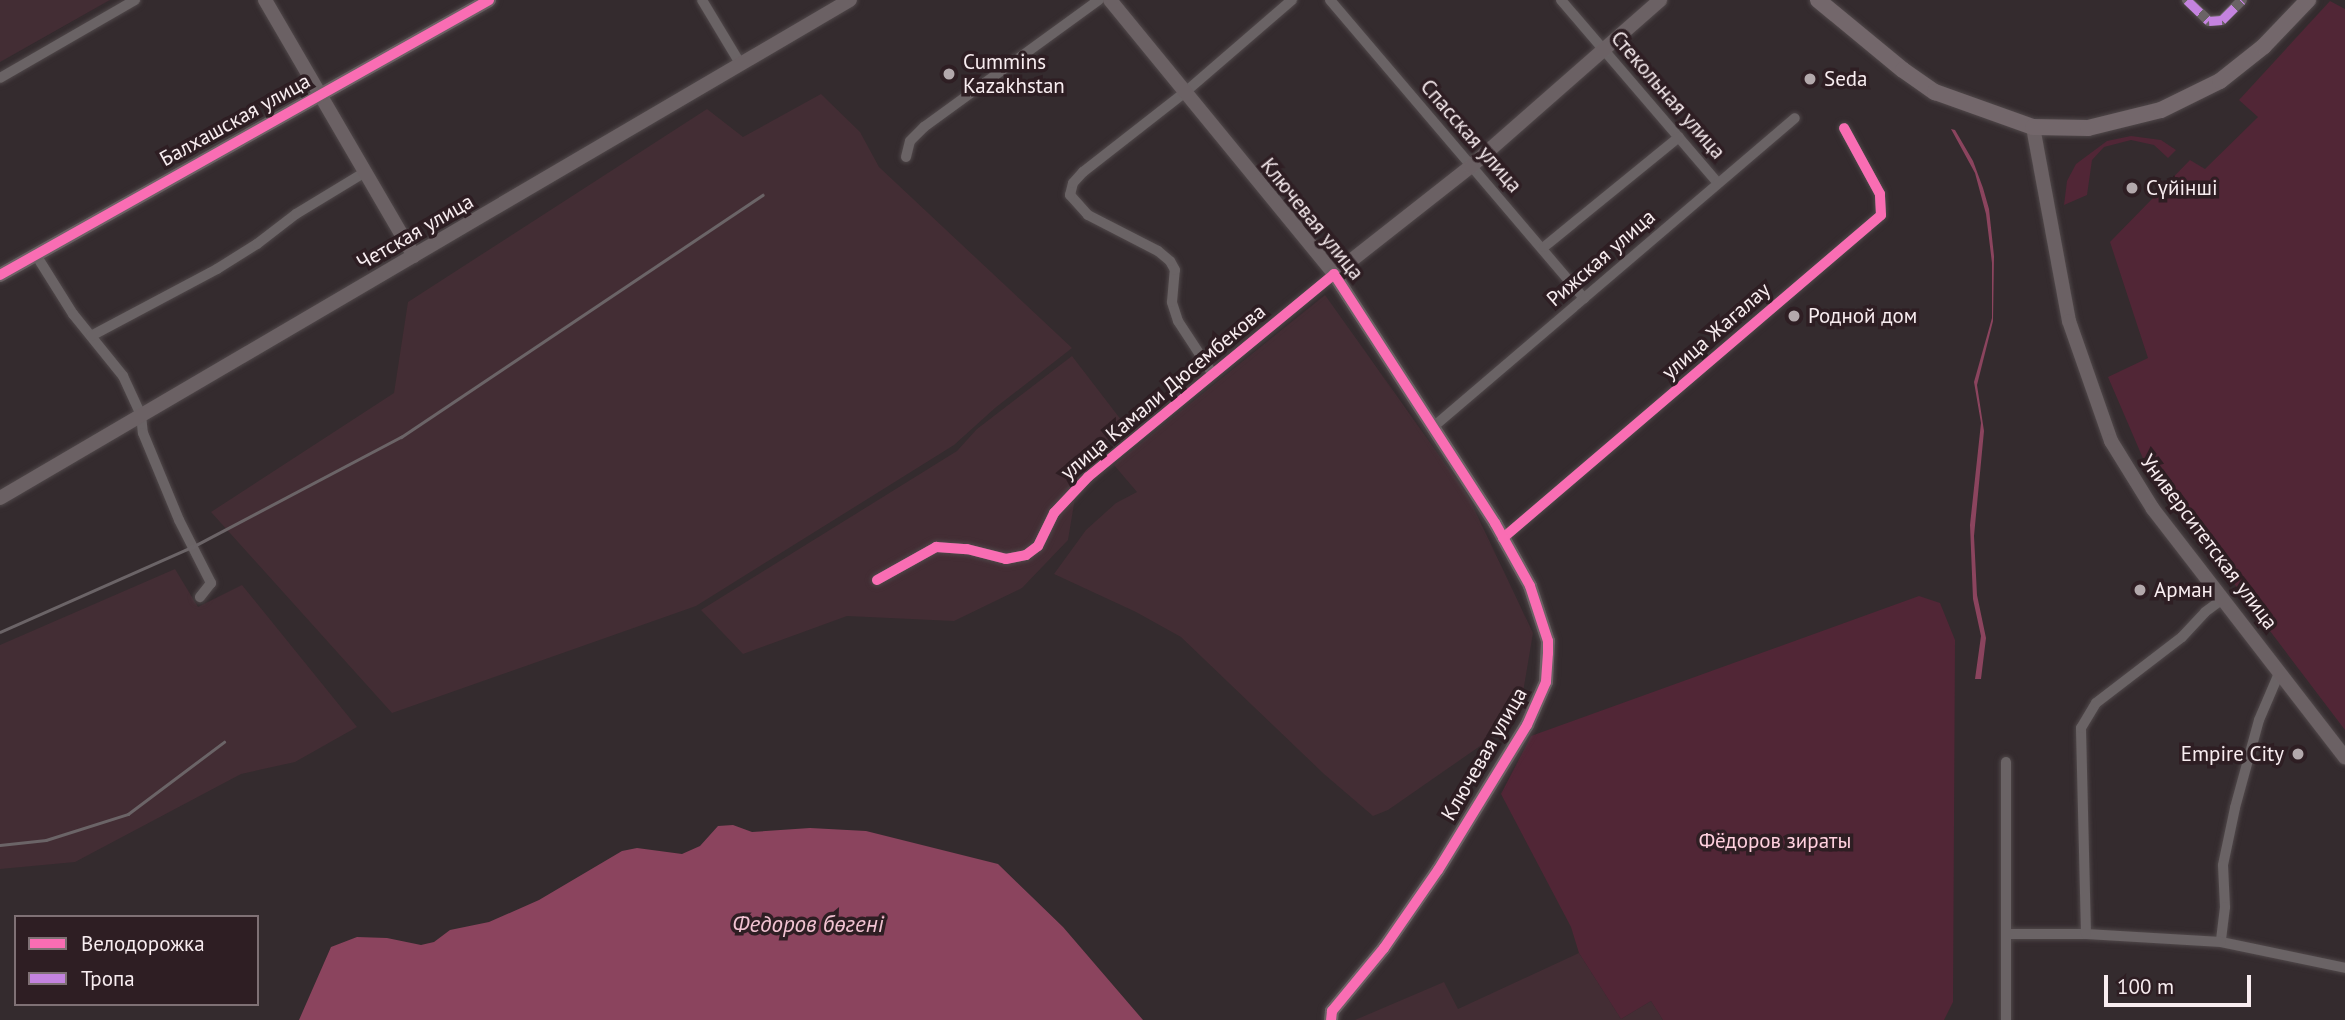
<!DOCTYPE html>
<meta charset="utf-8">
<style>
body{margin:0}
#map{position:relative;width:2345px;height:1020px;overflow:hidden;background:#342b2e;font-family:"PT Sans",sans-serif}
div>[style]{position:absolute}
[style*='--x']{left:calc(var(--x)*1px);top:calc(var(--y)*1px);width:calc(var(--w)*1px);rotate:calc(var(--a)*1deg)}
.built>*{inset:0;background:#432d34}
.green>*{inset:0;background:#512636}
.water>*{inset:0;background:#8b445e}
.roads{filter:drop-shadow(0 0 2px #50484a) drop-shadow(0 0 2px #50484a)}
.street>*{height:10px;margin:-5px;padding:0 5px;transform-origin:5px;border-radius:5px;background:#6a6365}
.secondary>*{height:14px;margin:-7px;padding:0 7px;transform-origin:7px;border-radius:7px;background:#6b6164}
.primary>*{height:16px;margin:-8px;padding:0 8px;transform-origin:8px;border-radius:8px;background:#73676b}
.rail>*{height:2.5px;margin:-1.25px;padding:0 1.25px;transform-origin:1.25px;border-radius:1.25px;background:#6b6467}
.quiet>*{height:9px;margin-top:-4.5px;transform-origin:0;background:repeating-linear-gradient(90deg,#c483df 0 18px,transparent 0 27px)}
.cycleway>*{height:10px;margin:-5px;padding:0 5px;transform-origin:5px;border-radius:5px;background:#f96db3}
.dots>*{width:19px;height:19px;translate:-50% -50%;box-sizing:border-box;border:4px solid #2e1e23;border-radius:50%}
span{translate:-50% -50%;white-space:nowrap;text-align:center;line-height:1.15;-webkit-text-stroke:7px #2e1e23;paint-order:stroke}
.poi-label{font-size:21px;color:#f8edf0}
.left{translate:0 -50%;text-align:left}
.right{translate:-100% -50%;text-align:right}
.street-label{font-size:21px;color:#f8edf0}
.park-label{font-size:21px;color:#ffd0de}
.water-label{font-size:23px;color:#f2c3d2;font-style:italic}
.legend{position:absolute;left:14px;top:915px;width:245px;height:91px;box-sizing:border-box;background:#2e1e23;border:2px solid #7f7175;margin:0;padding:9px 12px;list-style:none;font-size:21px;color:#f8edf0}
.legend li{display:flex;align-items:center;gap:14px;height:35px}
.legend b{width:35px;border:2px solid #7f7175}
.scale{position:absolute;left:2104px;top:975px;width:147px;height:32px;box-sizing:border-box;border:4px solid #f8edf0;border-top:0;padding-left:9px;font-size:21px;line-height:24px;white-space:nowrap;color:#f8edf0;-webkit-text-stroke:5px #2e1e23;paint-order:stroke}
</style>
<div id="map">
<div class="built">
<i style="clip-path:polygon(0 0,110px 0,0 62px)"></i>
<i style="clip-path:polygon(821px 94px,860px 132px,879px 167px,1072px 348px,995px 408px,954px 445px,696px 606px,392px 713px,211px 512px,394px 393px,408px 302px,707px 109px,743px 137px)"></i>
<i style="clip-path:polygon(1325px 295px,1468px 496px,1533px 633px,1521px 704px,1483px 744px,1388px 810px,1373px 816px,1324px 774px,1181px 637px,1136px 612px,1054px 574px,1086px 530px,1116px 503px,1137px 492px,1114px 465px)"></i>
<i style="clip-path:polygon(1072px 356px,1125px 425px,1070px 472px,1076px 492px,1068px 540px,1022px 588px,954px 621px,847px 616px,743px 654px,701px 610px,957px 451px,977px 429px)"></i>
<i style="clip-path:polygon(175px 569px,198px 607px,242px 585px,357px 727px,295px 762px,241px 774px,75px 862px,0 869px,0 645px)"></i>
<i style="clip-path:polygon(1579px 953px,1621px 1019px,1651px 1001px,1663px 1020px,1355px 1020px,1444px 982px,1458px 1009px)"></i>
</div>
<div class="green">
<i style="clip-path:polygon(2330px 1px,2345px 9px,2345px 730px,2148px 470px,2108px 377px,2148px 358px,2110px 242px,2190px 160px,2205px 169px,2258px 117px,2239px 100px)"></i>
<i style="clip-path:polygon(2131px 136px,2161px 140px,2176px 150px,2168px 158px,2154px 145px,2131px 140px,2104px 147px,2092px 160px,2087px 195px,2064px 205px,2067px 181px,2076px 164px,2107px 141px)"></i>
<i style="clip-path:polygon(1919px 596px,1940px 603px,1955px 640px,1953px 1002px,1944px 1020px,1663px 1020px,1651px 1001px,1621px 1019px,1579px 953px,1571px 927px,1501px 794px,1531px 736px)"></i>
</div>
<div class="water">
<i style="clip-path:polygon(1951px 129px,1955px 130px,1973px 161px,1983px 188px,1989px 209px,1994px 256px,1993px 321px,1977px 385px,1984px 431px,1974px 536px,1977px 595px,1986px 638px,1981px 679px,1975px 679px,1981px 636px,1973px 599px,1970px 525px,1981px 423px,1974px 382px,1992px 318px,1992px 263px,1986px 214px,1975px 173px)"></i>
<i style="clip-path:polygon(733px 825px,752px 832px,810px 828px,866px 831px,998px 864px,1063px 927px,1143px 1020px,299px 1020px,331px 947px,357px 937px,387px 938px,421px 945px,434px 942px,450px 930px,489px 922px,539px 900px,622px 851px,637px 848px,682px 854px,700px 846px,718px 826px)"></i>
</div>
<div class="roads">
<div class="street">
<i style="--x:702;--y:0;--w:76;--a:59"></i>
<i style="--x:1330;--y:0;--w:392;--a:49.6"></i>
<i style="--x:1561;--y:0;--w:241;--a:49.4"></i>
<i style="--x:2187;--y:0;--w:30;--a:44"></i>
<i style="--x:2209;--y:21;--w:13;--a:-4"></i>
<i style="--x:2222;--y:20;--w:28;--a:-45"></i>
<i style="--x:0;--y:78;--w:156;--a:-30"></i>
<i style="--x:906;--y:157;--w:16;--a:-76"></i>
<i style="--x:910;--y:141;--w:20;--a:-45"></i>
<i style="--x:924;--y:127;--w:216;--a:-36"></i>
<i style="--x:1544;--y:247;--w:174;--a:-39.2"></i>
<i style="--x:36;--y:255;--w:70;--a:57.9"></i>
<i style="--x:73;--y:314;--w:80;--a:51.1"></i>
<i style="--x:123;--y:376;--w:43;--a:65.2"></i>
<i style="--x:141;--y:415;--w:18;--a:84"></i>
<i style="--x:143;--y:433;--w:94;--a:67.5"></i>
<i style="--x:179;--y:520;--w:71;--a:63.1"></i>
<i style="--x:211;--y:583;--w:18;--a:128"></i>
<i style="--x:91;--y:336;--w:143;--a:-28"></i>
<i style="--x:217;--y:269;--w:47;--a:-32"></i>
<i style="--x:257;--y:244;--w:49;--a:-37.6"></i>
<i style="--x:296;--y:214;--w:81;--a:-31.3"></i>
<i style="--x:1212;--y:373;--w:62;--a:-123.2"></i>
<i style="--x:1178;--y:321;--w:20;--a:-108"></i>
<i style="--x:1172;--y:302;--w:32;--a:-85"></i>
<i style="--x:1175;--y:270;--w:10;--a:-119"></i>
<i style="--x:1170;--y:261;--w:16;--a:-140"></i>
<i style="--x:1158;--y:251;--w:79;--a:-152.8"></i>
<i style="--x:1088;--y:215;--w:27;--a:-132"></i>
<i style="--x:1070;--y:195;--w:12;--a:-76"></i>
<i style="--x:1073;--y:183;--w:15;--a:-48"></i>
<i style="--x:1083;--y:172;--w:127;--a:-38"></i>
<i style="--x:1183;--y:94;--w:144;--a:-40.8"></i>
<i style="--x:1432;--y:428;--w:477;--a:-40.5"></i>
<i style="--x:1503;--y:538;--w:497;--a:-40.5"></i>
<i style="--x:1881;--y:215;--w:21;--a:-93"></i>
<i style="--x:1880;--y:194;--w:75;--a:-118.6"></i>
<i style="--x:877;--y:580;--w:68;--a:-29.2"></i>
<i style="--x:936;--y:547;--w:31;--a:4"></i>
<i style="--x:967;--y:549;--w:40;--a:14.4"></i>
<i style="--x:1006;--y:559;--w:20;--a:-11"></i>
<i style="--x:1026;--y:555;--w:15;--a:-37"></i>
<i style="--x:1038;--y:546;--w:37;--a:-64"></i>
<i style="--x:1054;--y:513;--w:50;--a:-46.6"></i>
<i style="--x:1088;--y:477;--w:319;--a:-39.5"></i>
<i style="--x:2280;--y:671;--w:53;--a:113.2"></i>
<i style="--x:2259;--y:720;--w:91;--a:105.3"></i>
<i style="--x:2235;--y:808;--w:58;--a:101.9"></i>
<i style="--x:2223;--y:865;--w:42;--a:87.3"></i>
<i style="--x:2225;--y:907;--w:35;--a:97"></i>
<i style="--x:2221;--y:942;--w:127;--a:11.8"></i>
<i style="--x:2007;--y:934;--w:79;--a:0"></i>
<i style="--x:2221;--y:942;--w:135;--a:-176.6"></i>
<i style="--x:2086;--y:934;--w:206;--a:-91.4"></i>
<i style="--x:2081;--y:728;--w:29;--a:-59"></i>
<i style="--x:2096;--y:703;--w:108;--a:-37.5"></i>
<i style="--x:2182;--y:637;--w:34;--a:-47"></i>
<i style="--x:2205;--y:612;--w:22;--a:-36"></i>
<i style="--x:2006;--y:1020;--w:258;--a:-90"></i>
</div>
<div class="secondary">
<i style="--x:265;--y:0;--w:296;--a:59.8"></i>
<i style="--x:1110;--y:0;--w:354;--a:50.7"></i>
<i style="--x:1334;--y:274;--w:297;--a:57.1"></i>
<i style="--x:1495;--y:523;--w:72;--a:60.9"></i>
<i style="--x:1530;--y:586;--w:58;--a:71.9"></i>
<i style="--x:1548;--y:641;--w:41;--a:92.8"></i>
<i style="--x:1546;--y:682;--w:47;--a:113.8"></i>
<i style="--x:1527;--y:725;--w:170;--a:121.5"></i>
<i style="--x:1438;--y:870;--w:95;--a:124.7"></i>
<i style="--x:1384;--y:948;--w:82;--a:129.5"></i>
<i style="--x:1332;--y:1011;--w:9;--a:96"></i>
<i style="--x:2033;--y:127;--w:197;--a:79.5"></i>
<i style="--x:2069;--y:321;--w:127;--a:70.7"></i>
<i style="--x:2111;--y:441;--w:80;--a:58.3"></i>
<i style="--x:2153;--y:509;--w:314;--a:52.3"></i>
<i style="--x:1334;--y:274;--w:173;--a:-38.2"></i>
<i style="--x:1470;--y:167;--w:253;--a:-41.3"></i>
<i style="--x:0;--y:275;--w:561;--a:-29.35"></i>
<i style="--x:0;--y:498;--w:985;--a:-30.37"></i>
</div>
<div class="primary">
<i style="--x:1818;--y:0;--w:110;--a:39.5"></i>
<i style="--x:1903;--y:70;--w:39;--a:35"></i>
<i style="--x:1935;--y:92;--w:104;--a:19.7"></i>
<i style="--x:2033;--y:127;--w:55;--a:1"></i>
<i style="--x:2088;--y:128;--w:75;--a:-13.9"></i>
<i style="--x:2161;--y:110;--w:66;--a:-26.2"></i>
<i style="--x:2220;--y:81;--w:56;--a:-38.5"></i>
<i style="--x:2264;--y:46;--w:64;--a:-46.3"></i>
</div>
</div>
<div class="rail">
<i style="--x:0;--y:632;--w:212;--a:-23.9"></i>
<i style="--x:194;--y:546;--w:234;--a:-27.8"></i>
<i style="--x:401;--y:437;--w:435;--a:-33.8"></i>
<i style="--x:0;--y:845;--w:46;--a:-6.2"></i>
<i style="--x:46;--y:840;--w:86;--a:-17.6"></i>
<i style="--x:128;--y:814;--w:120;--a:-36.9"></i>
</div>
<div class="quiet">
<i style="--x:2187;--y:0;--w:30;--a:44"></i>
<i style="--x:2209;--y:21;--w:13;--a:-4"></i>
<i style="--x:2222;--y:20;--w:28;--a:-45"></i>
</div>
<div class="cycleway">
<i style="--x:0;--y:275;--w:561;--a:-29.35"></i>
<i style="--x:1503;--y:538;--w:497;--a:-40.5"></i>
<i style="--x:1881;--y:215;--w:21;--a:-93"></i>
<i style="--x:1880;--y:194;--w:75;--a:-118.6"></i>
<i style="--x:877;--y:580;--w:68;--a:-29.2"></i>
<i style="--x:936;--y:547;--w:31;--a:4"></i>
<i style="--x:967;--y:549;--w:40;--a:14.4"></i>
<i style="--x:1006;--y:559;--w:20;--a:-11"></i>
<i style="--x:1026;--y:555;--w:15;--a:-37"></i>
<i style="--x:1038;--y:546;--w:37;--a:-64"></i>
<i style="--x:1054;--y:513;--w:50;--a:-46.6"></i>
<i style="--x:1088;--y:477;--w:319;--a:-39.5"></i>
<i style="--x:1334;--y:274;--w:297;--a:57.1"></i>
<i style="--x:1495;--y:523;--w:72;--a:60.9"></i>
<i style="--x:1530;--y:586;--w:58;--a:71.9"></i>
<i style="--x:1548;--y:641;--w:12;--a:90"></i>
<i style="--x:1548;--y:653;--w:29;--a:94"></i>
<i style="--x:1546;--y:682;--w:47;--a:113.8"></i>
<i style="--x:1527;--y:725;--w:170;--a:121.5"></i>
<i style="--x:1438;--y:870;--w:95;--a:124.7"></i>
<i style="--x:1384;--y:948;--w:82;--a:129.5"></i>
<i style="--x:1332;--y:1011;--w:9;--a:96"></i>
</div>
<div class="dots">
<i style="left:949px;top:74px;background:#b3a9ac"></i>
<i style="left:1810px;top:79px;background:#b3a9ac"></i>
<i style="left:2132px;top:188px;background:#b3a9ac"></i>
<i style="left:1794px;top:316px;background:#b3a9ac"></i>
<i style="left:2140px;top:590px;background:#b3a9ac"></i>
<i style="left:2298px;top:754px;background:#b3a9ac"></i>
</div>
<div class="poi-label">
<span class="left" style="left:963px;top:74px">Cummins<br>Kazakhstan</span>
<span class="left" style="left:1824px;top:79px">Seda</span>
<span class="left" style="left:2146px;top:188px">Сүйінші</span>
<span class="left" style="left:1808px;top:316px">Родной дом</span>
<span class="left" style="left:2154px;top:590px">Арман</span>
<span class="right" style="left:2284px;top:754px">Empire City</span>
</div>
<div class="street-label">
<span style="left:1668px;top:95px;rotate:49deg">Стекольная улица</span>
<span style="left:235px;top:120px;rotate:-29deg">Балхашская улица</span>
<span style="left:1471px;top:136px;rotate:49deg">Спасская улица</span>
<span style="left:1312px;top:219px;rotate:51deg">Ключевая улица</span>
<span style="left:415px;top:232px;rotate:-30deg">Четская улица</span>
<span style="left:1601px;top:258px;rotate:-41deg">Рижская улица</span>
<span style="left:1716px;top:331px;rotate:-41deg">улица Жагалау</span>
<span style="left:1163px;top:392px;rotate:-40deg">улица Камали Дюсембекова</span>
<span style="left:2209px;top:542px;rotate:53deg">Университетская улица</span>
<span style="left:1484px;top:754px;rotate:-60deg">Ключевая улица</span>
</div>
<div class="park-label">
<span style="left:1775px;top:841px">Фёдоров зираты</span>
</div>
<div class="water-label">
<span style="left:808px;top:924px">Федоров бөгені</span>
</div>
<ul class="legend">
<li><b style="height:9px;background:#f96db3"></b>Велодорожка</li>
<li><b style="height:9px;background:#c483df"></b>Тропа</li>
</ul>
<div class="scale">100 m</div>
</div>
